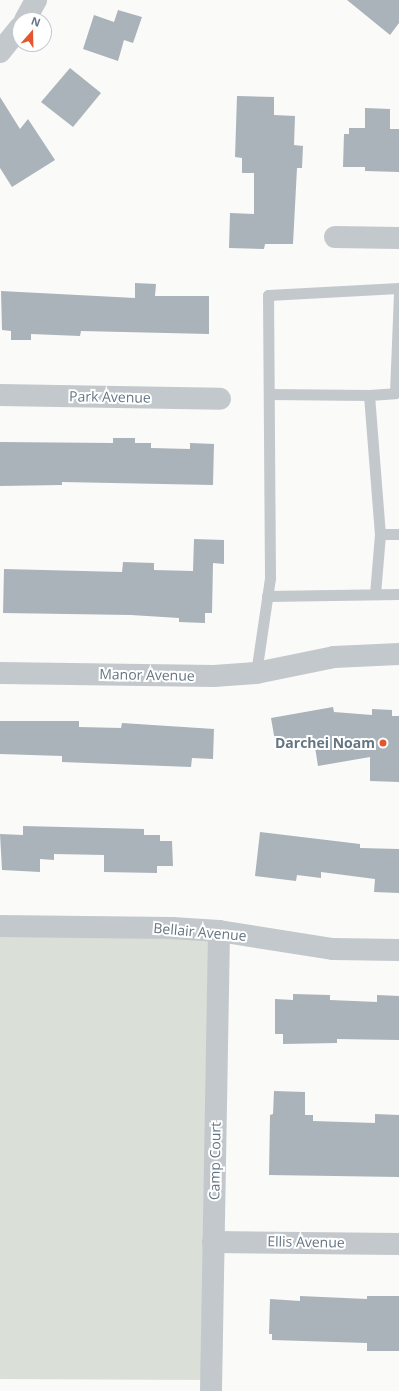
<!DOCTYPE html>
<style>
body{margin:0}
#map{position:relative;width:399px;height:1391px;overflow:hidden;background:#fafaf8;font-family:"Open Sans",sans-serif}
div>[style]{position:absolute}
[style*='--x']{left:calc(var(--x)*1px);top:calc(var(--y)*1px);width:calc(var(--w)*1px);rotate:calc(var(--a)*1deg)}
.green>*{inset:0;background:#dadfd7}
.building>*{inset:0;background:#aab3b9}
.service>*{height:11px;margin:-5.5px;padding:0 5.5px;transform-origin:5.5px;border-radius:5.5px;background:#c3c8cc}
.minor>*{height:22px;margin:-11px;padding:0 11px;transform-origin:11px;border-radius:11px;background:#c3c8cc}
.dots>*{width:11px;height:11px;translate:-50% -50%;box-sizing:border-box;border:2px solid #fff;border-radius:50%}
span{translate:-50% -50%;white-space:nowrap;text-align:center;line-height:1.15;-webkit-text-stroke:4px #fff;paint-order:stroke}
.street-label{font-size:14px;color:#657683}
.poi-label{font-size:14px;color:#657683;font-weight:700}
.right{translate:-100% -50%;text-align:right}
.north{position:absolute;left:12px;top:12px;width:40px;height:40px;box-sizing:border-box;background:#fff;border:1px solid #c1c8cd;border-radius:50%;rotate:20deg;font-size:11px;font-weight:700;line-height:16px;text-align:center;color:#657683}
.north::after{content:'';display:block;margin:auto;width:14px;height:18px;background:#e4572e;clip-path:polygon(50% 0,100% 100%,50% 72%,0 100%)}
</style>
<div id="map">
<div class="green">
<i style="clip-path:polygon(0 926px,219px 931px,211px 1380px,0 1379px)"></i>
</div>
<div class="building">
<i style="clip-path:polygon(347px 0,399px 0,399px 23px,390px 35px)"></i>
<i style="clip-path:polygon(118px 10px,142px 17px,133px 43px,124px 40px,118px 61px,83px 49px,94px 15px,114px 22px)"></i>
<i style="clip-path:polygon(70px 68px,101px 93px,73px 127px,41px 102px)"></i>
<i style="clip-path:polygon(237px 96px,274px 97px,274px 115px,295px 116px,294px 145px,303px 146px,302px 168px,297px 168px,293px 244px,265px 244px,264px 249px,229px 248px,230px 213px,254px 214px,254px 173px,242px 173px,242px 158px,235px 157px)"></i>
<i style="clip-path:polygon(0 97px,20px 129px,28px 119px,55px 160px,12px 187px,0 168px)"></i>
<i style="clip-path:polygon(365px 108px,390px 109px,390px 129px,399px 129px,399px 172px,365px 171px,365px 167px,343px 167px,344px 134px,349px 134px,349px 128px,365px 128px)"></i>
<i style="clip-path:polygon(135px 283px,156px 284px,155px 296px,209px 296px,209px 334px,81px 331px,80px 336px,31px 334px,31px 340px,11px 340px,11px 331px,2px 330px,1px 291px,135px 298px)"></i>
<i style="clip-path:polygon(113px 438px,135px 438px,135px 443px,151px 443px,151px 448px,190px 449px,190px 443px,214px 444px,213px 485px,62px 482px,62px 485px,0 486px,0 442px,113px 443px)"></i>
<i style="clip-path:polygon(194px 539px,224px 540px,224px 564px,213px 563px,212px 613px,205px 613px,205px 623px,179px 622px,179px 618px,131px 615px,3px 613px,4px 569px,122px 572px,123px 562px,154px 563px,154px 570px,193px 571px)"></i>
<i style="clip-path:polygon(333px 707px,334px 712px,372px 715px,372px 709px,392px 710px,392px 716px,399px 716px,399px 782px,370px 781px,370px 757px,318px 766px,314px 741px,276px 747px,271px 718px)"></i>
<i style="clip-path:polygon(0 721px,79px 721px,79px 727px,121px 728px,122px 723px,214px 729px,213px 759px,192px 758px,191px 767px,62px 762px,62px 756px,0 754px)"></i>
<i style="clip-path:polygon(23px 826px,144px 829px,144px 835px,160px 835px,160px 841px,172px 841px,173px 866px,157px 866px,157px 873px,104px 872px,104px 855px,54px 854px,54px 860px,40px 859px,40px 872px,2px 870px,0 834px,23px 835px)"></i>
<i style="clip-path:polygon(260px 832px,360px 844px,360px 848px,399px 849px,399px 893px,374px 892px,375px 879px,321px 872px,321px 878px,297px 875px,296px 881px,255px 876px)"></i>
<i style="clip-path:polygon(293px 994px,330px 995px,330px 1000px,377px 1002px,377px 995px,399px 996px,399px 1040px,337px 1039px,337px 1043px,283px 1044px,283px 1034px,275px 1034px,275px 999px,293px 1000px)"></i>
<i style="clip-path:polygon(274px 1091px,305px 1092px,305px 1115px,313px 1115px,313px 1121px,375px 1123px,375px 1114px,399px 1115px,399px 1177px,269px 1175px,270px 1115px,273px 1114px)"></i>
<i style="clip-path:polygon(300px 1296px,367px 1299px,367px 1296px,399px 1296px,399px 1351px,367px 1351px,367px 1343px,272px 1340px,272px 1334px,269px 1334px,270px 1299px,300px 1301px)"></i>
</div>
<div class="service">
<i style="--x:269;--y:394;--w:100;--a:0.6"></i>
<i style="--x:369;--y:395;--w:26;--a:-4"></i>
<i style="--x:395;--y:393;--w:99;--a:-87.7"></i>
<i style="--x:369;--y:395;--w:139;--a:85.5"></i>
<i style="--x:380;--y:534;--w:19;--a:0"></i>
<i style="--x:375;--y:594;--w:60;--a:-85.2"></i>
<i style="--x:267;--y:596;--w:132;--a:-0.9"></i>
<i style="--x:256;--y:673;--w:96;--a:-81.6"></i>
<i style="--x:270;--y:578;--w:283;--a:-90.4"></i>
<i style="--x:268;--y:295;--w:131;--a:-3.1"></i>
</div>
<div class="minor">
<i style="--x:25;--y:20;--w:23;--a:-61"></i>
<i style="--x:0;--y:52;--w:32;--a:-51"></i>
<i style="--x:335;--y:237;--w:64;--a:0.9"></i>
<i style="--x:0;--y:395;--w:220;--a:1"></i>
<i style="--x:0;--y:673;--w:214;--a:0.8"></i>
<i style="--x:214;--y:676;--w:42;--a:-4.1"></i>
<i style="--x:256;--y:673;--w:80;--a:-11.6"></i>
<i style="--x:334;--y:657;--w:65;--a:-2.6"></i>
<i style="--x:0;--y:926;--w:172;--a:0.7"></i>
<i style="--x:172;--y:928;--w:47;--a:3.7"></i>
<i style="--x:219;--y:931;--w:115;--a:9"></i>
<i style="--x:333;--y:949;--w:66;--a:0.9"></i>
<i style="--x:213;--y:1242;--w:186;--a:0.6"></i>
<i style="--x:211;--y:1391;--w:460;--a:-89"></i>
</div>
<div class="dots">
<i style="left:383px;top:743px;background:#e4572e"></i>
</div>
<div class="street-label">
<span style="left:110px;top:397px;rotate:1deg">Park Avenue</span>
<span style="left:147px;top:675px;rotate:1deg">Manor Avenue</span>
<span style="left:200px;top:932px;rotate:5deg">Bellair Avenue</span>
<span style="left:215px;top:1161px;rotate:-89deg">Camp Court</span>
<span style="left:306px;top:1242px;rotate:1deg">Ellis Avenue</span>
</div>
<div class="poi-label">
<span class="right" style="left:375px;top:743px">Darchei Noam</span>
</div>
<div class="north">N</div>
</div>
